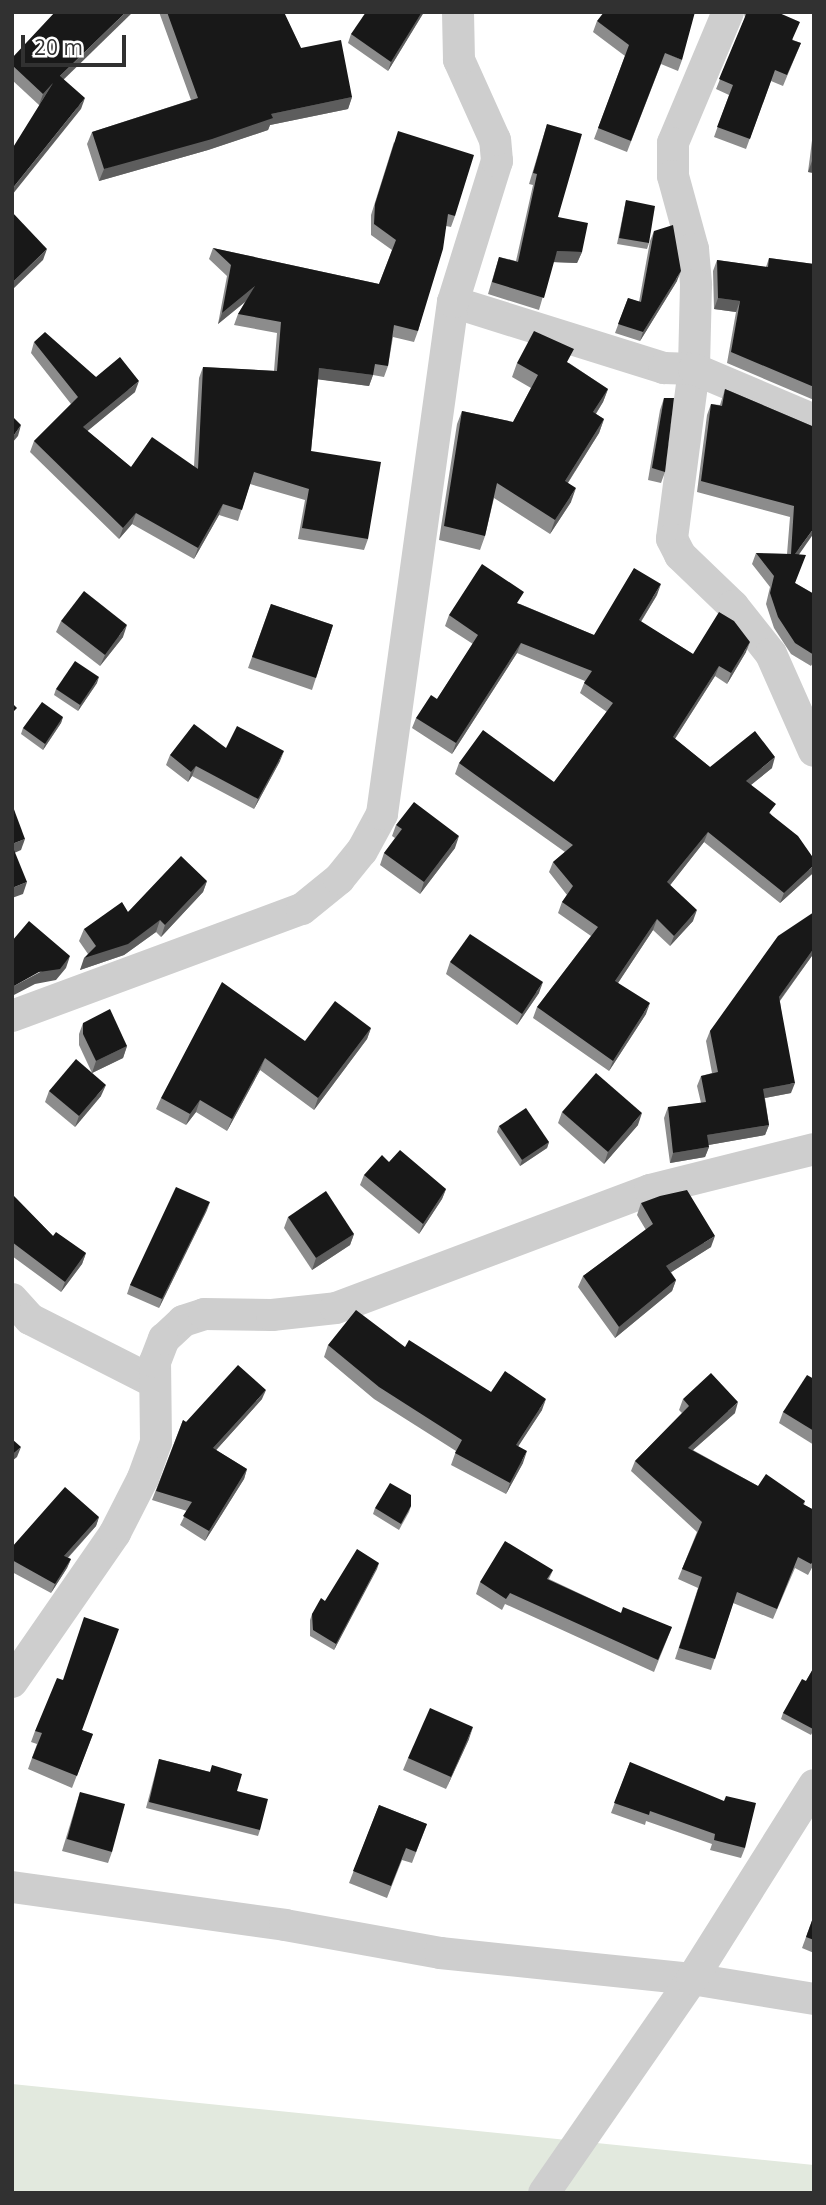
<!DOCTYPE html>
<style>
body{margin:0}
#map{position:relative;width:826px;height:2205px;overflow:hidden;background:#fff;font-family:"Open Sans",sans-serif}
div>[style]{position:absolute}
[style*='--x']{left:calc(var(--x)*1px);top:calc(var(--y)*1px);width:calc(var(--w)*1px);rotate:calc(var(--a)*1deg)}
.green>*{inset:0;background:#e2e9de}
.minor>*{height:32px;margin:-16px;padding:0 16px;transform-origin:16px;border-radius:16px;background:#cecece}
.wall>*{inset:0;background:#8c8c8c}
.shaded-wall>*{inset:0;background:#5d5d5d}
.building>*{inset:0;background:#181818}
span{translate:-50% -50%;white-space:nowrap;text-align:center;line-height:1.15;-webkit-text-stroke:7px #fff;paint-order:stroke}
.frame{position:absolute;inset:0;border:14px solid #313131;pointer-events:none}
.scale{position:absolute;left:21px;top:35px;width:105px;height:32px;box-sizing:border-box;border:4px solid #313131;border-top:0;padding-left:9px;font-size:21px;line-height:24px;white-space:nowrap;color:#313131;-webkit-text-stroke:5px #fff;paint-order:stroke}
</style>
<div id="map">
<div class="green">
<i style="clip-path:polygon(12px 2084px,814px 2165px,814px 2193px,12px 2193px)"></i>
</div>
<div class="minor">
<i style="--x:728;--y:12;--w:142;--a:112.8"></i>
<i style="--x:673;--y:143;--w:33;--a:90"></i>
<i style="--x:673;--y:176;--w:76;--a:74.7"></i>
<i style="--x:693;--y:249;--w:36;--a:85"></i>
<i style="--x:696;--y:285;--w:84;--a:91.4"></i>
<i style="--x:694;--y:369;--w:171;--a:97.4"></i>
<i style="--x:672;--y:539;--w:18;--a:63"></i>
<i style="--x:680;--y:555;--w:74;--a:43.9"></i>
<i style="--x:733;--y:606;--w:61;--a:51.6"></i>
<i style="--x:771;--y:654;--w:106;--a:66.1"></i>
<i style="--x:453;--y:302;--w:221;--a:17.4"></i>
<i style="--x:664;--y:368;--w:30;--a:2"></i>
<i style="--x:694;--y:369;--w:130;--a:23"></i>
<i style="--x:12;--y:1016;--w:309;--a:-20.3"></i>
<i style="--x:302;--y:909;--w:48;--a:-39"></i>
<i style="--x:339;--y:879;--w:36;--a:-51"></i>
<i style="--x:362;--y:851;--w:42;--a:-61.6"></i>
<i style="--x:382;--y:814;--w:517;--a:-82.11"></i>
<i style="--x:453;--y:302;--w:148;--a:-72.7"></i>
<i style="--x:497;--y:161;--w:21;--a:-95"></i>
<i style="--x:495;--y:140;--w:88;--a:-114.2"></i>
<i style="--x:459;--y:60;--w:48;--a:-91.2"></i>
<i style="--x:12;--y:1299;--w:27;--a:48"></i>
<i style="--x:30;--y:1319;--w:139;--a:26.9"></i>
<i style="--x:12;--y:1682;--w:181;--a:-55.3"></i>
<i style="--x:115;--y:1533;--w:62;--a:-63"></i>
<i style="--x:143;--y:1478;--w:38;--a:-70"></i>
<i style="--x:156;--y:1442;--w:80;--a:-90.7"></i>
<i style="--x:155;--y:1362;--w:25;--a:-69"></i>
<i style="--x:164;--y:1339;--w:26;--a:-43"></i>
<i style="--x:183;--y:1321;--w:22;--a:-18"></i>
<i style="--x:204;--y:1314;--w:68;--a:0.8"></i>
<i style="--x:272;--y:1315;--w:64;--a:-6.2"></i>
<i style="--x:336;--y:1308;--w:335;--a:-20.6"></i>
<i style="--x:650;--y:1190;--w:169;--a:-14"></i>
<i style="--x:12;--y:1887;--w:276;--a:7.9"></i>
<i style="--x:285;--y:1925;--w:158;--a:10.2"></i>
<i style="--x:440;--y:1953;--w:253;--a:5.9"></i>
<i style="--x:692;--y:1979;--w:124;--a:9.3"></i>
<i style="--x:544;--y:2193;--w:260;--a:-55.3"></i>
<i style="--x:692;--y:1979;--w:229;--a:-57.8"></i>
</div>
<div class="wall">
<i style="clip-path:polygon(159px 12px,283px 12px,301px 48px,352px 97px,348px 109px,270px 125px,268px 130px,208px 150px,99px 181px,87px 144px,92px 132px,191px 100px)"></i>
<i style="clip-path:polygon(424px 12px,388px 71px,348px 43px,351px 34px)"></i>
<i style="clip-path:polygon(744px 12px,777px 12px,793px 40px,801px 43px,783px 86px,771px 81px,746px 149px,714px 137px,729px 95px,716px 89px,745px 18px)"></i>
<i style="clip-path:polygon(597px 21px,682px 60px,678px 71px,661px 64px,627px 152px,594px 139px,625px 56px,593px 32px)"></i>
<i style="clip-path:polygon(12px 58px,63px 80px,81px 109px,39px 105px,12px 80px)"></i>
<i style="clip-path:polygon(547px 124px,558px 217px,582px 252px,577px 263px,553px 262px,539px 310px,488px 294px,499px 257px,516px 261px,533px 185px,529px 184px)"></i>
<i style="clip-path:polygon(814px 125px,814px 173px,808px 172px)"></i>
<i style="clip-path:polygon(394px 142px,455px 216px,451px 227px,446px 226px,418px 331px,414px 342px,393px 337px,388px 366px,384px 377px,373px 375px,369px 386px,318px 379px,311px 451px,368px 539px,364px 550px,298px 539px,305px 500px,250px 484px,238px 521px,219px 515px,194px 559px,132px 524px,119px 539px,30px 452px,34px 441px,71px 404px,31px 353px,34px 342px,96px 377px,135px 392px,87px 431px,131px 467px,194px 466px,199px 378px,203px 367px,274px 371px,277px 333px,234px 325px,238px 314px,245px 302px,218px 324px,227px 276px,209px 259px,213px 248px,379px 284px,392px 250px,371px 235px,371px 215px)"></i>
<i style="clip-path:polygon(626px 200px,649px 243px,647px 249px,617px 244px)"></i>
<i style="clip-path:polygon(654px 231px,677px 281px,640px 341px,615px 333px,628px 298px,639px 302px,650px 241px)"></i>
<i style="clip-path:polygon(769px 258px,814px 264px,814px 400px,727px 363px,736px 312px,714px 309px,713px 271px,717px 260px,766px 267px)"></i>
<i style="clip-path:polygon(517px 363px,569px 363px,608px 389px,603px 402px,596px 414px,604px 419px,599px 433px,568px 483px,571px 502px,550px 534px,494px 498px,485px 536px,480px 550px,439px 540px,457px 424px,462px 411px,513px 422px,531px 388px,512px 377px)"></i>
<i style="clip-path:polygon(725px 389px,812px 426px,795px 583px,814px 594px,814px 661px,811px 666px,791px 654px,774px 628px,766px 604px,770px 587px,752px 564px,756px 553px,787px 554px,790px 517px,697px 492px,707px 415px,711px 404px,720px 405px)"></i>
<i style="clip-path:polygon(664px 398px,665px 472px,661px 483px,648px 480px,660px 410px)"></i>
<i style="clip-path:polygon(657px 595px,641px 622px,693px 654px,746px 652px,727px 684px,715px 676px,675px 739px,710px 767px,772px 768px,751px 785px,812px 874px,780px 903px,704px 842px,670px 885px,693px 921px,670px 946px,653px 930px,618px 983px,646px 1014px,609px 1071px,533px 1018px,537px 1007px,591px 936px,558px 913px,562px 902px,567px 895px,549px 872px,553px 862px,565px 852px,455px 774px,459px 763px,554px 782px,607px 712px,580px 693px,585px 681px,517px 653px,452px 754px,412px 728px,416px 718px,437px 699px,473px 644px,445px 626px,449px 615px,520px 604px,594px 635px)"></i>
<i style="clip-path:polygon(271px 604px,333px 625px,312px 690px,248px 668px)"></i>
<i style="clip-path:polygon(61px 621px,123px 637px,100px 666px,56px 632px)"></i>
<i style="clip-path:polygon(97px 683px,78px 711px,54px 695px,56px 689px)"></i>
<i style="clip-path:polygon(63px 717px,61px 723px,43px 750px,21px 734px,23px 728px)"></i>
<i style="clip-path:polygon(226px 748px,280px 761px,254px 809px,192px 776px,188px 782px,166px 765px,170px 755px)"></i>
<i style="clip-path:polygon(396px 825px,455px 848px,420px 894px,380px 865px,384px 853px,395px 838px,392px 836px)"></i>
<i style="clip-path:polygon(207px 881px,203px 892px,161px 937px,156px 932px,124px 955px,80px 970px,88px 954px,79px 941px,84px 929px)"></i>
<i style="clip-path:polygon(814px 912px,814px 953px,780px 1001px,791px 1093px,765px 1098px,769px 1125px,765px 1135px,708px 1145px,709px 1147px,705px 1157px,670px 1163px,664px 1118px,668px 1107px,701px 1103px,697px 1086px,701px 1076px,712px 1073px,706px 1041px,710px 1031px)"></i>
<i style="clip-path:polygon(450px 962px,539px 993px,517px 1025px,446px 974px)"></i>
<i style="clip-path:polygon(83px 1023px,127px 1046px,123px 1058px,92px 1073px,79px 1045px,79px 1034px)"></i>
<i style="clip-path:polygon(371px 1028px,367px 1039px,314px 1110px,260px 1070px,227px 1131px,196px 1112px,186px 1125px,156px 1109px,161px 1098px,305px 1041px)"></i>
<i style="clip-path:polygon(49px 1091px,101px 1096px,75px 1127px,45px 1102px)"></i>
<i style="clip-path:polygon(562px 1112px,638px 1125px,604px 1164px,558px 1123px)"></i>
<i style="clip-path:polygon(499px 1126px,549px 1142px,547px 1148px,520px 1166px,497px 1132px)"></i>
<i style="clip-path:polygon(389px 1162px,446px 1189px,442px 1199px,419px 1234px,360px 1185px,364px 1175px)"></i>
<i style="clip-path:polygon(12px 1194px,53px 1236px,86px 1253px,82px 1264px,61px 1292px,12px 1256px)"></i>
<i style="clip-path:polygon(641px 1203px,711px 1247px,671px 1272px,676px 1280px,672px 1291px,615px 1338px,578px 1287px,583px 1276px,646px 1230px,637px 1215px)"></i>
<i style="clip-path:polygon(207px 1210px,159px 1308px,127px 1294px,130px 1285px)"></i>
<i style="clip-path:polygon(288px 1217px,354px 1234px,350px 1245px,312px 1270px,284px 1228px)"></i>
<i style="clip-path:polygon(328px 1345px,405px 1347px,491px 1392px,542px 1410px,518px 1446px,523px 1463px,506px 1494px,451px 1465px,456px 1451px,374px 1399px,324px 1357px)"></i>
<i style="clip-path:polygon(814px 1379px,814px 1445px,779px 1423px,783px 1412px)"></i>
<i style="clip-path:polygon(262px 1399px,216px 1450px,247px 1469px,244px 1479px,205px 1541px,180px 1525px,187px 1511px,152px 1500px,183px 1420px,186px 1422px)"></i>
<i style="clip-path:polygon(683px 1399px,735px 1413px,693px 1450px,758px 1486px,805px 1501px,804px 1505px,814px 1510px,814px 1564px,808px 1575px,795px 1568px,773px 1619px,733px 1603px,711px 1670px,675px 1659px,698px 1588px,678px 1579px,697px 1532px,631px 1471px,635px 1461px,682px 1413px,679px 1410px)"></i>
<i style="clip-path:polygon(411px 1506px,409px 1512px,399px 1530px,373px 1514px,375px 1508px)"></i>
<i style="clip-path:polygon(99px 1517px,96px 1526px,68px 1558px,71px 1559px,67px 1568px,51px 1593px,12px 1572px,12px 1547px)"></i>
<i style="clip-path:polygon(379px 1563px,334px 1650px,310px 1636px,310px 1620px,312px 1614px,325px 1601px)"></i>
<i style="clip-path:polygon(553px 1570px,549px 1579px,621px 1613px,672px 1627px,654px 1672px,505px 1604px,502px 1610px,476px 1594px,480px 1582px)"></i>
<i style="clip-path:polygon(814px 1667px,814px 1729px,811px 1735px,781px 1719px,783px 1713px,806px 1681px)"></i>
<i style="clip-path:polygon(82px 1730px,93px 1734px,72px 1788px,28px 1769px,37px 1744px,31px 1742px,35px 1731px)"></i>
<i style="clip-path:polygon(469px 1739px,446px 1789px,403px 1770px,408px 1758px)"></i>
<i style="clip-path:polygon(159px 1759px,210px 1772px,237px 1791px,260px 1830px,258px 1836px,146px 1808px)"></i>
<i style="clip-path:polygon(630px 1762px,745px 1848px,741px 1858px,710px 1850px,712px 1844px,646px 1821px,645px 1825px,611px 1813px)"></i>
<i style="clip-path:polygon(80px 1792px,112px 1852px,108px 1863px,62px 1851px)"></i>
<i style="clip-path:polygon(379px 1805px,427px 1824px,412px 1863px,402px 1860px,387px 1898px,349px 1883px)"></i>
<i style="clip-path:polygon(814px 1915px,814px 1953px,802px 1948px)"></i>
</div>
<div class="shaded-wall">
<i style="clip-path:polygon(126px 12px,133px 12px,56px 87px,60px 76px)"></i>
<i style="clip-path:polygon(422px 12px,424px 12px,388px 71px,391px 62px)"></i>
<i style="clip-path:polygon(53px 83px,39px 105px,43px 94px)"></i>
<i style="clip-path:polygon(352px 97px,348px 109px,270px 125px,268px 130px,208px 150px,99px 181px,104px 169px,271px 114px)"></i>
<i style="clip-path:polygon(85px 98px,81px 109px,12px 195px,12px 189px)"></i>
<i style="clip-path:polygon(812px 161px,814px 161px,814px 173px,808px 172px)"></i>
<i style="clip-path:polygon(47px 249px,43px 260px,12px 290px,12px 283px)"></i>
<i style="clip-path:polygon(557px 251px,582px 252px,577px 263px,552px 262px)"></i>
<i style="clip-path:polygon(681px 271px,677px 281px,640px 341px,643px 332px)"></i>
<i style="clip-path:polygon(255px 286px,251px 297px,218px 324px,222px 313px)"></i>
<i style="clip-path:polygon(718px 298px,740px 301px,736px 312px,714px 309px)"></i>
<i style="clip-path:polygon(319px 368px,373px 375px,369px 386px,315px 379px)"></i>
<i style="clip-path:polygon(139px 381px,135px 392px,79px 438px,83px 427px)"></i>
<i style="clip-path:polygon(608px 389px,603px 402px,588px 426px,593px 412px)"></i>
<i style="clip-path:polygon(604px 419px,599px 433px,560px 495px,565px 481px)"></i>
<i style="clip-path:polygon(21px 425px,18px 436px,12px 443px,12px 438px)"></i>
<i style="clip-path:polygon(576px 488px,571px 502px,550px 534px,555px 520px)"></i>
<i style="clip-path:polygon(223px 504px,219px 515px,194px 559px,198px 548px)"></i>
<i style="clip-path:polygon(136px 513px,132px 524px,119px 539px,123px 528px)"></i>
<i style="clip-path:polygon(814px 528px,814px 533px,791px 566px,795px 554px)"></i>
<i style="clip-path:polygon(661px 584px,657px 595px,635px 631px,639px 620px)"></i>
<i style="clip-path:polygon(127px 625px,123px 637px,100px 666px,105px 655px)"></i>
<i style="clip-path:polygon(750px 642px,746px 652px,727px 684px,731px 673px)"></i>
<i style="clip-path:polygon(521px 643px,517px 653px,452px 754px,456px 743px)"></i>
<i style="clip-path:polygon(719px 666px,715px 676px,669px 748px,673px 737px)"></i>
<i style="clip-path:polygon(99px 677px,97px 683px,78px 711px,80px 705px)"></i>
<i style="clip-path:polygon(63px 717px,61px 723px,43px 750px,45px 744px)"></i>
<i style="clip-path:polygon(284px 751px,280px 761px,254px 809px,258px 799px)"></i>
<i style="clip-path:polygon(775px 757px,772px 768px,742px 792px,746px 781px)"></i>
<i style="clip-path:polygon(196px 766px,192px 776px,188px 782px,191px 772px)"></i>
<i style="clip-path:polygon(708px 832px,704px 842px,664px 893px,667px 882px)"></i>
<i style="clip-path:polygon(459px 836px,455px 848px,420px 894px,424px 882px)"></i>
<i style="clip-path:polygon(25px 839px,21px 850px,12px 854px,12px 844px)"></i>
<i style="clip-path:polygon(814px 865px,812px 874px,780px 903px,784px 893px)"></i>
<i style="clip-path:polygon(207px 881px,203px 892px,161px 937px,165px 925px)"></i>
<i style="clip-path:polygon(27px 882px,23px 894px,12px 898px,12px 888px)"></i>
<i style="clip-path:polygon(697px 910px,693px 921px,670px 946px,674px 936px)"></i>
<i style="clip-path:polygon(657px 919px,653px 930px,612px 992px,615px 981px)"></i>
<i style="clip-path:polygon(160px 920px,156px 932px,124px 955px,80px 970px,84px 958px)"></i>
<i style="clip-path:polygon(814px 948px,814px 953px,775px 1007px,779px 997px)"></i>
<i style="clip-path:polygon(70px 956px,66px 968px,56px 980px,35px 984px,12px 996px,12px 991px,14px 986px)"></i>
<i style="clip-path:polygon(543px 982px,539px 993px,517px 1025px,522px 1014px)"></i>
<i style="clip-path:polygon(650px 1003px,646px 1014px,609px 1071px,613px 1061px)"></i>
<i style="clip-path:polygon(371px 1028px,367px 1039px,314px 1110px,318px 1098px)"></i>
<i style="clip-path:polygon(127px 1046px,123px 1058px,92px 1073px,96px 1061px)"></i>
<i style="clip-path:polygon(265px 1058px,260px 1070px,227px 1131px,232px 1119px)"></i>
<i style="clip-path:polygon(795px 1083px,791px 1093px,760px 1099px,763px 1089px)"></i>
<i style="clip-path:polygon(106px 1085px,101px 1096px,75px 1127px,79px 1116px)"></i>
<i style="clip-path:polygon(200px 1100px,196px 1112px,186px 1125px,190px 1114px)"></i>
<i style="clip-path:polygon(642px 1113px,638px 1125px,604px 1164px,608px 1152px)"></i>
<i style="clip-path:polygon(769px 1125px,765px 1135px,703px 1146px,707px 1135px)"></i>
<i style="clip-path:polygon(549px 1142px,547px 1148px,520px 1166px,522px 1160px)"></i>
<i style="clip-path:polygon(709px 1147px,705px 1157px,670px 1163px,673px 1153px)"></i>
<i style="clip-path:polygon(446px 1189px,442px 1199px,419px 1234px,423px 1224px)"></i>
<i style="clip-path:polygon(210px 1202px,207px 1210px,159px 1308px,162px 1299px)"></i>
<i style="clip-path:polygon(354px 1234px,350px 1245px,312px 1270px,316px 1258px)"></i>
<i style="clip-path:polygon(715px 1236px,711px 1247px,662px 1278px,666px 1266px)"></i>
<i style="clip-path:polygon(86px 1253px,82px 1264px,61px 1292px,65px 1282px)"></i>
<i style="clip-path:polygon(676px 1280px,672px 1291px,615px 1338px,619px 1327px)"></i>
<i style="clip-path:polygon(266px 1390px,262px 1399px,209px 1458px,213px 1448px)"></i>
<i style="clip-path:polygon(546px 1399px,542px 1410px,512px 1456px,516px 1445px)"></i>
<i style="clip-path:polygon(738px 1402px,735px 1413px,684px 1458px,688px 1448px)"></i>
<i style="clip-path:polygon(21px 1447px,17px 1457px,12px 1461px,12px 1455px)"></i>
<i style="clip-path:polygon(527px 1451px,523px 1463px,506px 1494px,510px 1483px)"></i>
<i style="clip-path:polygon(247px 1469px,244px 1479px,205px 1541px,209px 1531px)"></i>
<i style="clip-path:polygon(99px 1517px,96px 1526px,61px 1565px,64px 1556px)"></i>
<i style="clip-path:polygon(71px 1559px,67px 1568px,51px 1593px,55px 1584px)"></i>
<i style="clip-path:polygon(379px 1563px,377px 1569px,334px 1650px,336px 1644px)"></i>
<i style="clip-path:polygon(473px 1727px,469px 1739px,446px 1789px,451px 1777px)"></i>
</div>
<div class="building">
<i style="clip-path:polygon(55px 12px,126px 12px,60px 76px,85px 98px,12px 189px,12px 149px,53px 83px,43px 94px,12px 65px,12px 58px)"></i>
<i style="clip-path:polygon(167px 12px,284px 12px,301px 48px,341px 40px,352px 97px,271px 114px,273px 118px,212px 139px,104px 169px,92px 132px,198px 98px)"></i>
<i style="clip-path:polygon(366px 12px,422px 12px,391px 62px,351px 34px)"></i>
<i style="clip-path:polygon(604px 12px,695px 12px,682px 60px,665px 53px,631px 141px,598px 128px,629px 45px,597px 21px)"></i>
<i style="clip-path:polygon(747px 12px,777px 12px,800px 22px,792px 40px,801px 43px,787px 75px,775px 70px,750px 139px,717px 127px,733px 85px,719px 79px)"></i>
<i style="clip-path:polygon(547px 124px,582px 134px,558px 217px,588px 223px,582px 252px,557px 251px,544px 298px,492px 282px,499px 257px,518px 262px,537px 174px,533px 173px)"></i>
<i style="clip-path:polygon(398px 131px,474px 155px,455px 216px,448px 214px,443px 249px,418px 331px,394px 325px,388px 366px,375px 364px,373px 375px,319px 368px,311px 451px,381px 462px,368px 539px,302px 528px,309px 489px,254px 472px,242px 510px,223px 504px,198px 548px,136px 513px,123px 528px,34px 441px,78px 397px,34px 342px,45px 332px,96px 377px,120px 357px,139px 381px,83px 427px,131px 467px,152px 437px,198px 469px,203px 367px,277px 371px,281px 322px,238px 314px,255px 286px,222px 313px,231px 265px,213px 248px,379px 284px,396px 240px,374px 224px,375px 204px)"></i>
<i style="clip-path:polygon(626px 200px,655px 206px,649px 243px,619px 238px)"></i>
<i style="clip-path:polygon(12px 212px,47px 249px,12px 283px)"></i>
<i style="clip-path:polygon(673px 225px,681px 271px,643px 332px,618px 324px,628px 298px,641px 302px,654px 231px)"></i>
<i style="clip-path:polygon(769px 258px,814px 264px,814px 387px,731px 352px,740px 301px,718px 298px,717px 260px,768px 267px)"></i>
<i style="clip-path:polygon(534px 331px,574px 349px,567px 362px,608px 389px,593px 412px,604px 419px,565px 481px,576px 488px,555px 520px,497px 483px,485px 536px,444px 526px,462px 411px,513px 422px,538px 375px,517px 363px)"></i>
<i style="clip-path:polygon(725px 389px,812px 426px,814px 426px,814px 528px,795px 554px,806px 555px,795px 583px,814px 594px,814px 655px,795px 643px,778px 617px,770px 593px,774px 576px,756px 553px,791px 554px,794px 506px,701px 481px,711px 404px,722px 406px)"></i>
<i style="clip-path:polygon(664px 398px,674px 398px,665px 472px,652px 468px)"></i>
<i style="clip-path:polygon(12px 416px,21px 425px,12px 438px)"></i>
<i style="clip-path:polygon(482px 564px,524px 592px,517px 603px,594px 635px,634px 568px,661px 584px,639px 620px,693px 654px,719px 612px,734px 621px,750px 642px,731px 673px,719px 666px,673px 737px,710px 767px,755px 731px,775px 757px,746px 781px,776px 804px,769px 813px,798px 836px,814px 859px,814px 865px,784px 893px,708px 832px,667px 882px,697px 910px,674px 936px,657px 919px,615px 981px,650px 1003px,613px 1061px,537px 1007px,598px 927px,562px 902px,573px 886px,553px 862px,573px 845px,459px 763px,483px 730px,554px 782px,613px 703px,584px 683px,592px 671px,521px 643px,456px 743px,416px 718px,431px 695px,437px 699px,478px 635px,449px 615px)"></i>
<i style="clip-path:polygon(84px 591px,127px 625px,105px 655px,61px 621px)"></i>
<i style="clip-path:polygon(271px 604px,333px 625px,316px 678px,252px 657px)"></i>
<i style="clip-path:polygon(75px 661px,99px 677px,80px 705px,56px 689px)"></i>
<i style="clip-path:polygon(42px 702px,63px 717px,45px 744px,23px 728px)"></i>
<i style="clip-path:polygon(12px 703px,17px 708px,12px 713px)"></i>
<i style="clip-path:polygon(194px 724px,226px 748px,237px 726px,284px 751px,258px 799px,196px 766px,191px 772px,170px 755px)"></i>
<i style="clip-path:polygon(414px 802px,459px 836px,424px 882px,384px 853px,402px 829px,396px 825px)"></i>
<i style="clip-path:polygon(12px 804px,25px 839px,12px 844px)"></i>
<i style="clip-path:polygon(12px 845px,27px 882px,12px 888px)"></i>
<i style="clip-path:polygon(181px 856px,207px 881px,165px 925px,160px 920px,128px 944px,84px 958px,96px 946px,84px 929px,122px 902px,128px 912px)"></i>
<i style="clip-path:polygon(814px 912px,814px 948px,779px 997px,795px 1083px,763px 1089px,769px 1125px,707px 1135px,709px 1147px,673px 1153px,668px 1107px,706px 1102px,701px 1076px,718px 1072px,710px 1031px,778px 936px)"></i>
<i style="clip-path:polygon(29px 921px,70px 956px,60px 969px,39px 972px,14px 986px,12px 984px,12px 941px)"></i>
<i style="clip-path:polygon(470px 934px,543px 982px,522px 1014px,450px 962px)"></i>
<i style="clip-path:polygon(222px 982px,305px 1041px,335px 1001px,371px 1028px,318px 1098px,265px 1058px,232px 1119px,200px 1100px,190px 1114px,161px 1098px)"></i>
<i style="clip-path:polygon(110px 1009px,127px 1046px,96px 1061px,83px 1034px,83px 1023px)"></i>
<i style="clip-path:polygon(76px 1059px,106px 1085px,79px 1116px,49px 1091px)"></i>
<i style="clip-path:polygon(596px 1073px,642px 1113px,608px 1152px,562px 1112px)"></i>
<i style="clip-path:polygon(526px 1108px,549px 1142px,522px 1160px,499px 1126px)"></i>
<i style="clip-path:polygon(400px 1150px,446px 1189px,423px 1224px,364px 1175px,382px 1155px,389px 1162px)"></i>
<i style="clip-path:polygon(176px 1187px,210px 1202px,162px 1299px,130px 1285px)"></i>
<i style="clip-path:polygon(687px 1190px,715px 1236px,666px 1266px,676px 1280px,619px 1327px,583px 1276px,653px 1224px,641px 1203px,660px 1196px)"></i>
<i style="clip-path:polygon(326px 1191px,354px 1234px,316px 1258px,288px 1217px)"></i>
<i style="clip-path:polygon(12px 1194px,53px 1236px,56px 1232px,86px 1253px,65px 1282px,12px 1242px)"></i>
<i style="clip-path:polygon(356px 1310px,405px 1347px,409px 1340px,491px 1392px,505px 1371px,546px 1399px,516px 1445px,527px 1451px,510px 1483px,455px 1453px,462px 1440px,379px 1387px,328px 1345px)"></i>
<i style="clip-path:polygon(238px 1365px,266px 1390px,213px 1448px,247px 1469px,209px 1531px,183px 1516px,192px 1502px,156px 1491px,183px 1420px,186px 1422px)"></i>
<i style="clip-path:polygon(711px 1373px,738px 1402px,688px 1448px,758px 1486px,766px 1474px,805px 1501px,803px 1504px,814px 1510px,814px 1560px,811px 1564px,798px 1557px,777px 1609px,737px 1592px,715px 1659px,679px 1648px,702px 1577px,682px 1569px,702px 1522px,635px 1461px,689px 1406px,683px 1399px)"></i>
<i style="clip-path:polygon(807px 1375px,814px 1379px,814px 1431px,783px 1412px)"></i>
<i style="clip-path:polygon(12px 1439px,21px 1447px,12px 1455px)"></i>
<i style="clip-path:polygon(390px 1483px,411px 1495px,411px 1506px,401px 1524px,375px 1508px)"></i>
<i style="clip-path:polygon(65px 1487px,99px 1517px,64px 1556px,71px 1559px,55px 1584px,12px 1560px,12px 1547px)"></i>
<i style="clip-path:polygon(505px 1541px,553px 1570px,547px 1579px,621px 1613px,623px 1607px,672px 1627px,658px 1660px,510px 1593px,506px 1599px,480px 1582px)"></i>
<i style="clip-path:polygon(357px 1549px,379px 1563px,336px 1644px,313px 1630px,312px 1614px,321px 1598px,325px 1601px)"></i>
<i style="clip-path:polygon(84px 1617px,119px 1629px,82px 1730px,93px 1734px,77px 1776px,32px 1758px,42px 1733px,35px 1731px,57px 1678px,63px 1680px)"></i>
<i style="clip-path:polygon(814px 1667px,814px 1727px,813px 1729px,783px 1713px,802px 1679px,806px 1681px)"></i>
<i style="clip-path:polygon(430px 1708px,473px 1727px,451px 1777px,408px 1758px)"></i>
<i style="clip-path:polygon(159px 1759px,210px 1772px,212px 1765px,242px 1774px,237px 1791px,268px 1799px,260px 1830px,149px 1802px)"></i>
<i style="clip-path:polygon(630px 1762px,724px 1801px,726px 1796px,756px 1803px,745px 1848px,714px 1840px,715px 1834px,650px 1811px,649px 1815px,614px 1803px)"></i>
<i style="clip-path:polygon(80px 1792px,125px 1804px,112px 1852px,67px 1839px)"></i>
<i style="clip-path:polygon(379px 1805px,427px 1824px,416px 1852px,406px 1848px,391px 1886px,353px 1871px)"></i>
<i style="clip-path:polygon(814px 1915px,814px 1940px,806px 1937px)"></i>
</div>
<div class="frame"></div>
<div class="scale">20 m</div>
</div>
